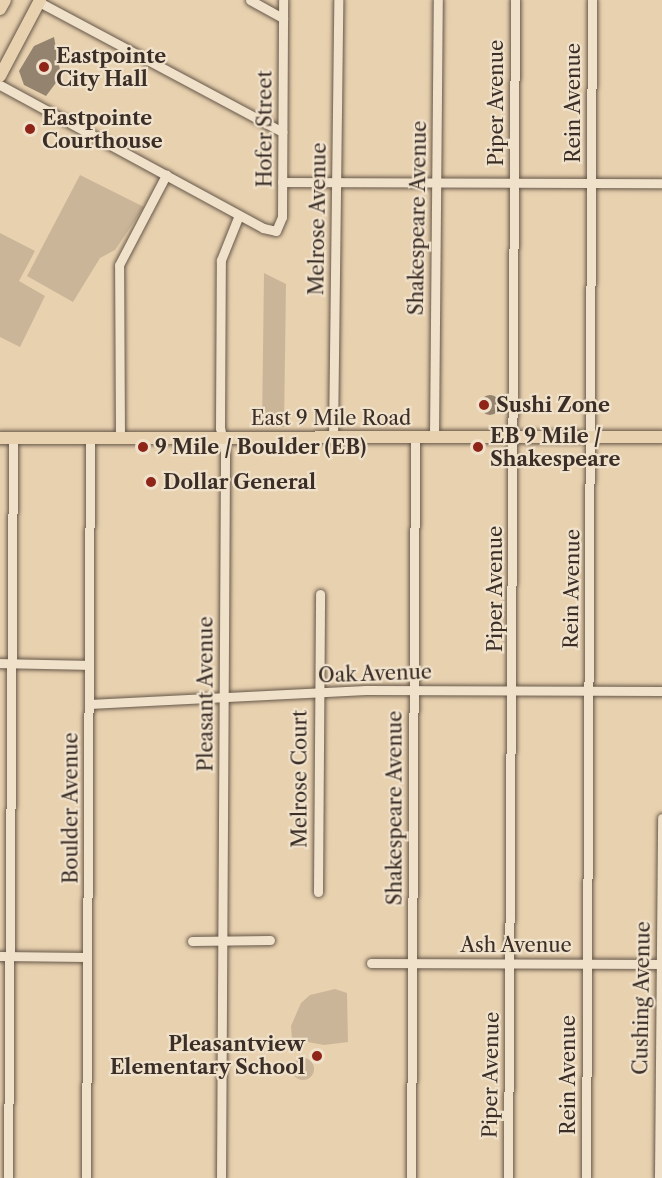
<!DOCTYPE html>
<style>
body{margin:0}
#map{position:relative;width:662px;height:1178px;overflow:hidden;background:#e8d1af;font-family:"Libre Caslon Text",serif}
div>[style]{position:absolute}
[style*='--x']{left:calc(var(--x)*1px);top:calc(var(--y)*1px);width:calc(var(--w)*1px);rotate:calc(var(--a)*1deg)}
.green>*{inset:0;background:#cab598}
.round{border-radius:50%}
.building>*{inset:0;background:#94836e}
.roads{filter:drop-shadow(0 0 2px #665749) drop-shadow(0 0 2px #665749)}
.minor>*{height:9px;margin:-4.5px;padding:0 4.5px;transform-origin:4.5px;border-radius:4.5px;background:#f0e1cb}
.major>*{height:12px;margin:-6px;padding:0 6px;transform-origin:6px;border-radius:6px;background:#e8d1af}
.dots>*{width:16px;height:16px;translate:-50% -50%;box-sizing:border-box;border:3px solid #f0e1cb;border-radius:50%}
span{translate:-50% -50%;white-space:nowrap;text-align:center;line-height:1.15;-webkit-text-stroke:4.5px #f0e1cb;paint-order:stroke}
.poi-label{font-size:20px;color:#3a2e27;font-weight:700}
.left{translate:0 -50%;text-align:left}
.right{translate:-100% -50%;text-align:right}
.street-label{font-size:20px;color:#3a2e27}
</style>
<div id="map">
<div class="green">
<i style="clip-path:polygon(80px 175px,144px 207px,115px 250px,100px 258px,73px 302px,27px 276px)"></i>
<i style="clip-path:polygon(0 233px,35px 251px,19px 281px,45px 296px,20px 347px,0 337px)"></i>
<i style="clip-path:polygon(264px 273px,286px 284px,284px 427px,262px 426px)"></i>
<i style="clip-path:polygon(335px 989px,347px 993px,348px 1042px,324px 1045px,292px 1039px,291px 1026px,301px 1003px,310px 995px)"></i>
<i class="round" style="left:292px;top:1058px;width:22px;height:22px"></i>
</div>
<div class="building">
<i style="clip-path:polygon(54px 37px,61px 76px,46px 96px,24px 85px,19px 71px,34px 46px)"></i>
<i class="round" style="left:480px;top:395px;width:20px;height:20px"></i>
</div>
<div class="roads">
<div class="minor">
<i style="--x:250;--y:0;--w:38;--a:29"></i>
<i style="--x:39;--y:2;--w:276;--a:28.1"></i>
<i style="--x:0;--y:85;--w:299;--a:28.5"></i>
<i style="--x:263;--y:228;--w:13;--a:13"></i>
<i style="--x:276;--y:231;--w:15;--a:-67"></i>
<i style="--x:282;--y:217;--w:217;--a:-89.7"></i>
<i style="--x:282;--y:182;--w:380;--a:0.2"></i>
<i style="--x:434;--y:437;--w:437;--a:-89.5"></i>
<i style="--x:120;--y:438;--w:173;--a:-90.3"></i>
<i style="--x:119;--y:265;--w:102;--a:-62.4"></i>
<i style="--x:333;--y:438;--w:438;--a:-89.3"></i>
<i style="--x:0;--y:663;--w:89;--a:1.3"></i>
<i style="--x:89;--y:704;--w:277;--a:-2.9"></i>
<i style="--x:366;--y:690;--w:296;--a:0.2"></i>
<i style="--x:318;--y:892;--w:298;--a:-89.6"></i>
<i style="--x:192;--y:941;--w:78;--a:-0.7"></i>
<i style="--x:0;--y:956;--w:87;--a:0.7"></i>
<i style="--x:371;--y:963;--w:291;--a:0.2"></i>
<i style="--x:8;--y:1178;--w:739;--a:-89.61"></i>
<i style="--x:86;--y:1178;--w:740;--a:-89.69"></i>
<i style="--x:221;--y:1178;--w:727;--a:-89.68"></i>
<i style="--x:225;--y:451;--w:24;--a:-102"></i>
<i style="--x:220;--y:428;--w:168;--a:-89.7"></i>
<i style="--x:221;--y:260;--w:48;--a:-68.2"></i>
<i style="--x:411;--y:1178;--w:740;--a:-89.69"></i>
<i style="--x:508;--y:1178;--w:1178;--a:-89.66"></i>
<i style="--x:586;--y:1178;--w:1178;--a:-89.71"></i>
<i style="--x:659;--y:1178;--w:360;--a:-89.5"></i>
</div>
<div class="major">
<i style="--x:0;--y:9;--w:10;--a:-61"></i>
<i style="--x:0;--y:76;--w:86;--a:-62.2"></i>
<i style="--x:0;--y:438;--w:662;--a:-0.09"></i>
</div>
</div>
<div class="dots">
<i style="left:44px;top:67px;background:#8f2418"></i>
<i style="left:30px;top:129px;background:#8f2418"></i>
<i style="left:484px;top:405px;background:#8f2418"></i>
<i style="left:143px;top:447px;background:#8f2418"></i>
<i style="left:478px;top:447px;background:#8f2418"></i>
<i style="left:151px;top:482px;background:#8f2418"></i>
<i style="left:317px;top:1056px;background:#8f2418"></i>
</div>
<div class="poi-label">
<span class="left" style="left:56px;top:68px">Eastpointe<br>City Hall</span>
<span class="left" style="left:42px;top:130px">Eastpointe<br>Courthouse</span>
<span class="left" style="left:496px;top:405px">Sushi Zone</span>
<span class="left" style="left:490px;top:448px">EB 9 Mile /<br>Shakespeare</span>
<span class="left" style="left:155px;top:447px">9 Mile / Boulder (EB)</span>
<span class="left" style="left:163px;top:482px">Dollar General</span>
<span class="right" style="left:305px;top:1056px">Pleasantview<br>Elementary School</span>
</div>
<div class="street-label">
<span style="left:496px;top:103px;rotate:-90deg">Piper Avenue</span>
<span style="left:573px;top:103px;rotate:-90deg">Rein Avenue</span>
<span style="left:265px;top:129px;rotate:-90deg">Hofer Street</span>
<span style="left:418px;top:218px;rotate:-89deg">Shakespeare Avenue</span>
<span style="left:318px;top:219px;rotate:-89deg">Melrose Avenue</span>
<span style="left:331px;top:418px">East 9 Mile Road</span>
<span style="left:495px;top:589px;rotate:-90deg">Piper Avenue</span>
<span style="left:572px;top:589px;rotate:-89deg">Rein Avenue</span>
<span style="left:375px;top:674px;rotate:-2deg">Oak Avenue</span>
<span style="left:206px;top:694px;rotate:-90deg">Pleasant Avenue</span>
<span style="left:300px;top:779px;rotate:-90deg">Melrose Court</span>
<span style="left:71px;top:808px;rotate:-90deg">Boulder Avenue</span>
<span style="left:395px;top:808px;rotate:-90deg">Shakespeare Avenue</span>
<span style="left:516px;top:945px">Ash Avenue</span>
<span style="left:642px;top:998px;rotate:-89deg">Cushing Avenue</span>
<span style="left:491px;top:1075px;rotate:-89deg">Piper Avenue</span>
<span style="left:568px;top:1075px;rotate:-90deg">Rein Avenue</span>
</div>
</div>
